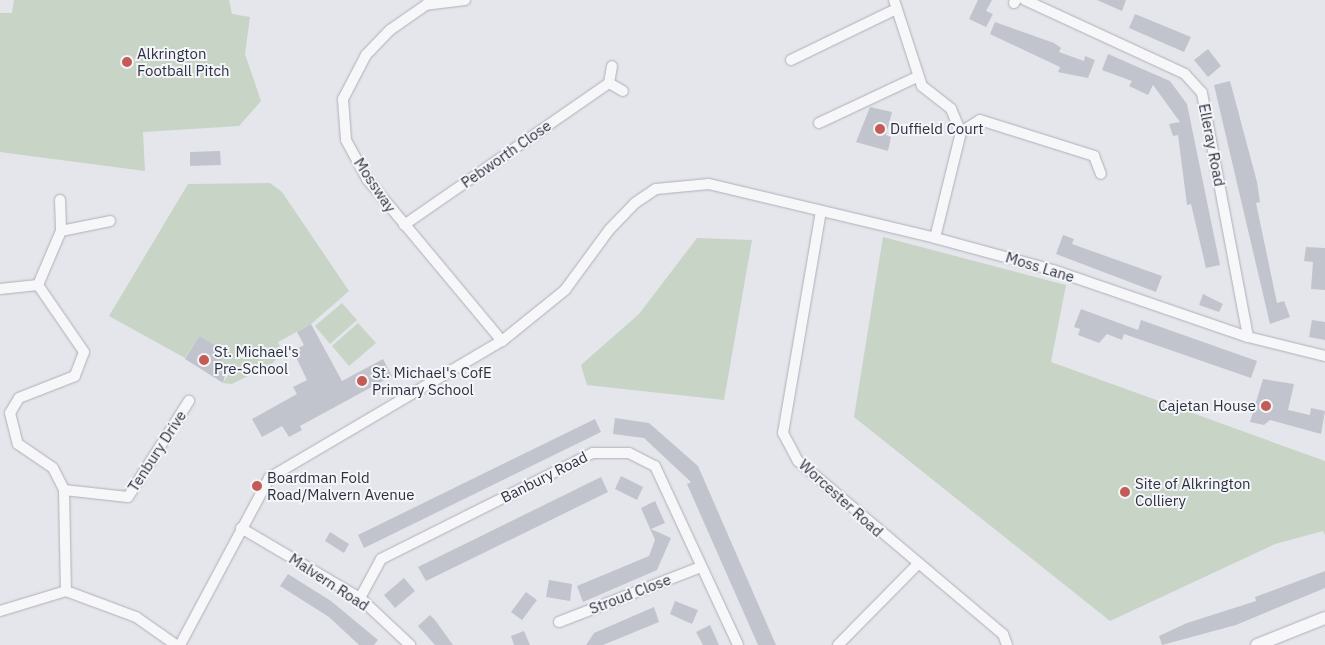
<!DOCTYPE html>
<style>
body{margin:0}
#map{position:relative;width:1325px;height:645px;overflow:hidden;background:#e4e6eb;font-family:"IBM Plex Sans",sans-serif}
div>[style]{position:absolute}
[style*='--x']{left:calc(var(--x)*1px);top:calc(var(--y)*1px);width:calc(var(--w)*1px);rotate:calc(var(--a)*1deg)}
.green>*{inset:0;background:#c7d4c6}
.building>*{inset:0;background:#c2c4cd}
.roads{filter:drop-shadow(0 0 1px #adb0b8) drop-shadow(0 0 1px #adb0b8)}
.minor>*{height:10px;margin:-5px;padding:0 5px;transform-origin:5px;border-radius:5px;background:#f7f7f9}
.tertiary>*{height:12px;margin:-6px;padding:0 6px;transform-origin:6px;border-radius:6px;background:#f7f7f9}
.dots>*{width:14px;height:14px;translate:-50% -50%;box-sizing:border-box;border:2px solid #f4f5f8;border-radius:50%}
span{translate:-50% -50%;white-space:nowrap;text-align:center;line-height:1.15;-webkit-text-stroke:4px #f4f5f8;paint-order:stroke}
.poi-label{font-size:15px;color:#2d3142}
.left{translate:0 -50%;text-align:left}
.right{translate:-100% -50%;text-align:right}
.street-label{font-size:15px;color:#2d3142}
</style>
<div id="map">
<div class="green">
<i style="clip-path:polygon(14px 0,229px 0,232px 14px,250px 17px,245px 54px,261px 101px,239px 126px,143px 132px,145px 171px,0 152px,0 13px,12px 13px)"></i>
<i style="clip-path:polygon(270px 183px,282px 192px,349px 291px,311px 324px,278px 342px,282px 352px,272px 364px,232px 384px,223px 383px,228px 375px,199px 336px,185px 358px,109px 316px,188px 184px)"></i>
<i style="clip-path:polygon(883px 237px,1066px 285px,1051px 362px,1325px 461px,1325px 535px,1323px 531px,1275px 544px,1110px 621px,854px 417px)"></i>
<i style="clip-path:polygon(697px 238px,752px 240px,724px 400px,587px 385px,581px 365px,639px 314px)"></i>
<i style="clip-path:polygon(342px 303px,357px 320px,330px 344px,315px 326px)"></i>
<i style="clip-path:polygon(358px 323px,376px 343px,349px 366px,332px 346px)"></i>
</div>
<div class="building">
<i style="clip-path:polygon(978px 0,992px 0,986px 11px,993px 14px,986px 27px,969px 19px)"></i>
<i style="clip-path:polygon(1097px 0,1126px 0,1122px 11px)"></i>
<i style="clip-path:polygon(1135px 14px,1191px 37px,1184px 52px,1129px 28px)"></i>
<i style="clip-path:polygon(995px 22px,1054px 43px,1061px 48px,1059px 52px,1084px 61px,1085px 56px,1095px 60px,1088px 78px,1058px 72px,1060px 67px,990px 34px)"></i>
<i style="clip-path:polygon(1208px 49px,1221px 66px,1208px 77px,1194px 60px)"></i>
<i style="clip-path:polygon(1108px 54px,1170px 81px,1187px 104px,1220px 265px,1206px 268px,1191px 204px,1187px 205px,1178px 135px,1173px 136px,1169px 124px,1180px 122px,1153px 85px,1148px 95px,1129px 86px,1132px 81px,1102px 70px)"></i>
<i style="clip-path:polygon(1230px 81px,1257px 182px,1260px 202px,1256px 203px,1277px 303px,1284px 301px,1290px 317px,1270px 324px,1214px 85px)"></i>
<i style="clip-path:polygon(870px 107px,892px 112px,886px 135px,891px 137px,888px 151px,856px 142px)"></i>
<i style="clip-path:polygon(220px 151px,221px 165px,190px 166px,190px 152px)"></i>
<i style="clip-path:polygon(1063px 235px,1074px 239px,1072px 244px,1162px 276px,1156px 292px,1056px 254px)"></i>
<i style="clip-path:polygon(1306px 247px,1325px 248px,1325px 290px,1311px 289px,1313px 262px,1304px 261px)"></i>
<i style="clip-path:polygon(1203px 294px,1223px 304px,1219px 312px,1199px 305px)"></i>
<i style="clip-path:polygon(1081px 309px,1138px 330px,1141px 320px,1257px 361px,1251px 378px,1124px 334px,1122px 340px,1107px 334px,1099px 343px,1078px 335px,1080px 329px,1074px 327px)"></i>
<i style="clip-path:polygon(1312px 320px,1325px 322px,1325px 340px,1309px 337px)"></i>
<i style="clip-path:polygon(311px 324px,342px 381px,383px 359px,392px 376px,300px 426px,302px 430px,289px 437px,282px 426px,262px 437px,252px 419px,297px 394px,293px 387px,307px 380px,293px 351px,304px 345px,297px 332px)"></i>
<i style="clip-path:polygon(199px 336px,226px 352px,221px 361px,228px 365px,223px 383px,185px 359px)"></i>
<i style="clip-path:polygon(1263px 379px,1294px 384px,1288px 410px,1310px 415px,1311px 408px,1325px 411px,1321px 434px,1270px 420px,1264px 425px,1250px 422px)"></i>
<i style="clip-path:polygon(615px 418px,649px 423px,698px 466px,776px 645px,758px 645px,687px 484px,691px 482px,644px 438px,613px 434px)"></i>
<i style="clip-path:polygon(595px 419px,601px 432px,364px 548px,358px 535px)"></i>
<i style="clip-path:polygon(621px 476px,643px 487px,637px 500px,615px 489px)"></i>
<i style="clip-path:polygon(601px 477px,608px 492px,426px 581px,418px 567px)"></i>
<i style="clip-path:polygon(655px 501px,665px 523px,651px 529px,671px 538px,657px 570px,583px 602px,577px 586px,649px 556px,655px 540px,641px 508px)"></i>
<i style="clip-path:polygon(330px 532px,349px 544px,344px 553px,325px 541px)"></i>
<i style="clip-path:polygon(1325px 571px,1325px 588px,1236px 625px,1162px 645px,1159px 636px,1187px 623px,1256px 601px,1255px 597px)"></i>
<i style="clip-path:polygon(288px 574px,331px 601px,378px 640px,374px 645px,359px 645px,329px 617px,280px 586px)"></i>
<i style="clip-path:polygon(404px 578px,415px 591px,395px 608px,384px 595px)"></i>
<i style="clip-path:polygon(549px 580px,572px 584px,570px 601px,546px 597px)"></i>
<i style="clip-path:polygon(526px 592px,537px 600px,522px 620px,511px 612px)"></i>
<i style="clip-path:polygon(675px 601px,698px 610px,692px 624px,670px 614px)"></i>
<i style="clip-path:polygon(654px 607px,659px 622px,603px 645px,586px 645px,594px 633px)"></i>
<i style="clip-path:polygon(430px 615px,435px 620px,453px 645px,435px 645px,418px 626px)"></i>
<i style="clip-path:polygon(710px 625px,719px 645px,703px 645px,696px 632px)"></i>
<i style="clip-path:polygon(524px 631px,530px 645px,514px 645px,511px 636px)"></i>
</div>
<div class="roads">
<div class="minor">
<i style="--x:465;--y:0;--w:39;--a:173"></i>
<i style="--x:426;--y:5;--w:44;--a:145.2"></i>
<i style="--x:390;--y:30;--w:35;--a:134"></i>
<i style="--x:366;--y:55;--w:50;--a:117.6"></i>
<i style="--x:343;--y:99;--w:41;--a:85.8"></i>
<i style="--x:346;--y:140;--w:44;--a:61.7"></i>
<i style="--x:367;--y:179;--w:211;--a:50.2"></i>
<i style="--x:894;--y:0;--w:90;--a:72"></i>
<i style="--x:922;--y:86;--w:37;--a:38"></i>
<i style="--x:951;--y:109;--w:25;--a:67"></i>
<i style="--x:961;--y:132;--w:109;--a:103.8"></i>
<i style="--x:1025;--y:0;--w:176;--a:24.8"></i>
<i style="--x:1185;--y:74;--w:25;--a:48"></i>
<i style="--x:1202;--y:93;--w:248;--a:79.3"></i>
<i style="--x:1014;--y:3;--w:4;--a:-56"></i>
<i style="--x:791;--y:60;--w:117;--a:-25.9"></i>
<i style="--x:609;--y:83;--w:17;--a:-80"></i>
<i style="--x:819;--y:123;--w:110;--a:-25.2"></i>
<i style="--x:961;--y:132;--w:22;--a:-32"></i>
<i style="--x:980;--y:120;--w:120;--a:17.5"></i>
<i style="--x:1094;--y:156;--w:19;--a:69"></i>
<i style="--x:60;--y:200;--w:31;--a:88"></i>
<i style="--x:61;--y:231;--w:59;--a:113.1"></i>
<i style="--x:38;--y:285;--w:81;--a:55.5"></i>
<i style="--x:84;--y:352;--w:26;--a:111"></i>
<i style="--x:75;--y:376;--w:60;--a:158.6"></i>
<i style="--x:19;--y:398;--w:17;--a:121"></i>
<i style="--x:10;--y:413;--w:32;--a:76"></i>
<i style="--x:18;--y:444;--w:42;--a:34.4"></i>
<i style="--x:53;--y:468;--w:25;--a:63"></i>
<i style="--x:64;--y:490;--w:101;--a:88.9"></i>
<i style="--x:821;--y:211;--w:225;--a:99.7"></i>
<i style="--x:783;--y:433;--w:32;--a:62"></i>
<i style="--x:798;--y:461;--w:268;--a:40.2"></i>
<i style="--x:1003;--y:634;--w:12;--a:70"></i>
<i style="--x:404;--y:225;--w:249;--a:-34.7"></i>
<i style="--x:609;--y:83;--w:16;--a:30"></i>
<i style="--x:61;--y:231;--w:50;--a:-11.5"></i>
<i style="--x:0;--y:289;--w:38;--a:-6"></i>
<i style="--x:64;--y:490;--w:64;--a:6.2"></i>
<i style="--x:128;--y:497;--w:114;--a:-57.6"></i>
<i style="--x:241;--y:528;--w:138;--a:30.5"></i>
<i style="--x:360;--y:598;--w:69;--a:43.2"></i>
<i style="--x:360;--y:598;--w:44;--a:-61.7"></i>
<i style="--x:381;--y:559;--w:237;--a:-26.6"></i>
<i style="--x:593;--y:453;--w:36;--a:0"></i>
<i style="--x:629;--y:453;--w:29;--a:27"></i>
<i style="--x:655;--y:466;--w:197;--a:65.1"></i>
<i style="--x:0;--y:611;--w:69;--a:-16.9"></i>
<i style="--x:66;--y:591;--w:75;--a:20.4"></i>
<i style="--x:136;--y:617;--w:49;--a:35"></i>
<i style="--x:559;--y:622;--w:152;--a:-21.2"></i>
<i style="--x:180;--y:645;--w:189;--a:-61.9"></i>
<i style="--x:269;--y:478;--w:270;--a:-30.5"></i>
<i style="--x:502;--y:341;--w:81;--a:-39"></i>
<i style="--x:565;--y:290;--w:74;--a:-53.7"></i>
<i style="--x:609;--y:230;--w:37;--a:-46"></i>
<i style="--x:635;--y:203;--w:25;--a:-34"></i>
<i style="--x:656;--y:189;--w:53;--a:-5.4"></i>
<i style="--x:709;--y:184;--w:232;--a:13.4"></i>
<i style="--x:935;--y:238;--w:122;--a:15.2"></i>
<i style="--x:1053;--y:270;--w:206;--a:19"></i>
<i style="--x:1248;--y:337;--w:79;--a:13.9"></i>
<i style="--x:838;--y:645;--w:112;--a:-45.4"></i>
</div>
<div class="tertiary">
<i style="--x:1257;--y:645;--w:73;--a:-21.7"></i>
</div>
</div>
<div class="dots">
<i style="left:127px;top:62px;background:#c35b56"></i>
<i style="left:880px;top:129px;background:#c35b56"></i>
<i style="left:204px;top:360px;background:#c35b56"></i>
<i style="left:362px;top:381px;background:#c35b56"></i>
<i style="left:1266px;top:406px;background:#c35b56"></i>
<i style="left:257px;top:486px;background:#c35b56"></i>
<i style="left:1125px;top:492px;background:#c35b56"></i>
</div>
<div class="poi-label">
<span class="left" style="left:137px;top:62px">Alkrington<br>Football Pitch</span>
<span class="left" style="left:890px;top:129px">Duffield Court</span>
<span class="left" style="left:214px;top:360px">St. Michael's<br>Pre-School</span>
<span class="left" style="left:372px;top:381px">St. Michael's CofE<br>Primary School</span>
<span class="right" style="left:1256px;top:406px">Cajetan House</span>
<span class="left" style="left:267px;top:486px">Boardman Fold<br>Road/Malvern Avenue</span>
<span class="left" style="left:1135px;top:492px">Site of Alkrington<br>Colliery</span>
</div>
<div class="street-label">
<span style="left:1212px;top:145px;rotate:79deg">Elleray Road</span>
<span style="left:506px;top:154px;rotate:-35deg">Pebworth Close</span>
<span style="left:375px;top:185px;rotate:56deg">Mossway</span>
<span style="left:1040px;top:267px;rotate:17deg">Moss Lane</span>
<span style="left:157px;top:451px;rotate:-57deg">Tenbury Drive</span>
<span style="left:544px;top:477px;rotate:-27deg">Banbury Road</span>
<span style="left:841px;top:498px;rotate:42deg">Worcester Road</span>
<span style="left:329px;top:582px;rotate:33deg">Malvern Road</span>
<span style="left:630px;top:594px;rotate:-21deg">Stroud Close</span>
</div>
</div>
